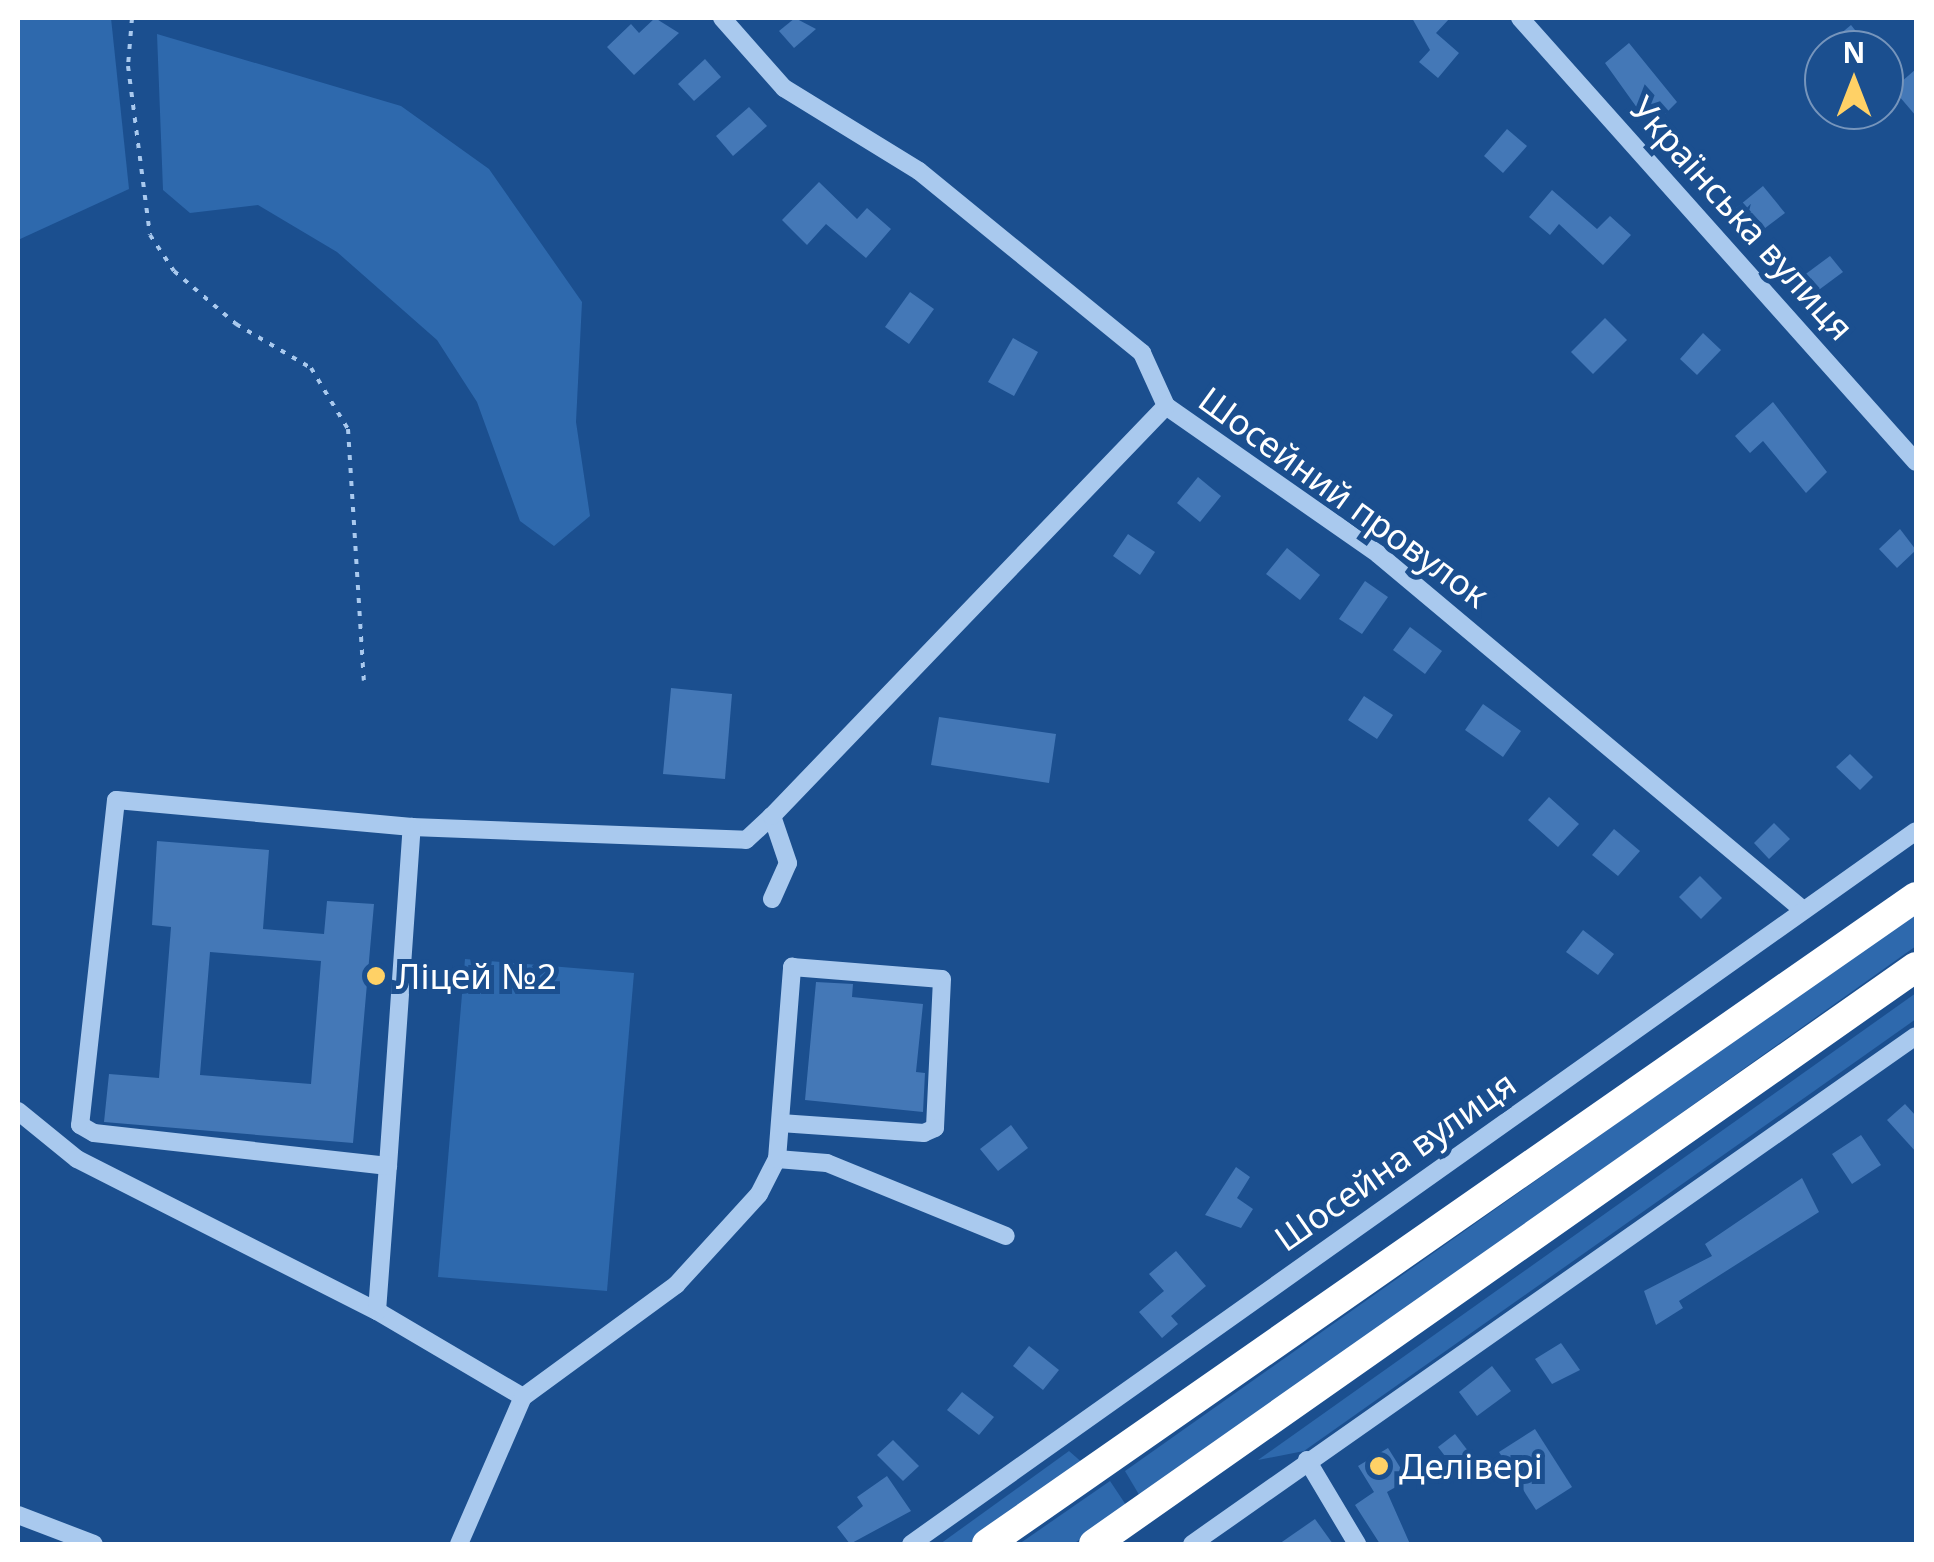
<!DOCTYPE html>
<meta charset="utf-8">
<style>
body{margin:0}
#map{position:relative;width:1934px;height:1562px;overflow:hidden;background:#1b4f8f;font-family:"Noto Sans",sans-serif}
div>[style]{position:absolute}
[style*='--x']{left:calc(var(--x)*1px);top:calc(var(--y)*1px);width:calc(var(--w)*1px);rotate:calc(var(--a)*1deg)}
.green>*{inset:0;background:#2e69ad}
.building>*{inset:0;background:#4478b7}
.path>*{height:4px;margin-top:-2px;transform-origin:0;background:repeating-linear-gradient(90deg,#a9c9ee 0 5px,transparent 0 13px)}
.minor>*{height:18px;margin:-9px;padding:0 9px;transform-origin:9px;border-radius:9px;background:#a9c9ee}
.highway>*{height:30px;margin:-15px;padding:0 15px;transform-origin:15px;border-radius:15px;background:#fff}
.dots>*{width:28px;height:28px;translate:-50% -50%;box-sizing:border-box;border:5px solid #1b4f8f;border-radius:50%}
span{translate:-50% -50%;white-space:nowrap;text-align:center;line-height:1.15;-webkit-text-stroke:10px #1b4f8f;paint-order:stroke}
.street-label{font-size:35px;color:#fff}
.poi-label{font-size:35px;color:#fff}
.left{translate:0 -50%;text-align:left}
.frame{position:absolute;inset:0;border:20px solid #fff;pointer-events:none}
.north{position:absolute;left:1804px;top:30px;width:100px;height:100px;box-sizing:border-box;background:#1b4f8f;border:2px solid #7695bc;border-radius:50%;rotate:0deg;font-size:28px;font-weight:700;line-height:40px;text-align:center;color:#fff}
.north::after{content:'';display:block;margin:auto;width:35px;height:45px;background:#ffd166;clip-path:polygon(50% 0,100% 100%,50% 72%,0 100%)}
</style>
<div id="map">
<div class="green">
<i style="clip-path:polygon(18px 18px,111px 18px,129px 189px,18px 240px)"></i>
<i style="clip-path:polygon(157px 34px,401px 106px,489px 169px,582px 302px,576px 422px,590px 516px,554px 546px,520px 521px,477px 402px,437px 340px,337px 252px,258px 205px,190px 213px,163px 190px)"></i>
<i style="clip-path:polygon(1916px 912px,1916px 946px,1141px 1498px,1125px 1471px)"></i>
<i style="clip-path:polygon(465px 959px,634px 973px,607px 1291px,438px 1277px)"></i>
<i style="clip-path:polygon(1916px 993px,1916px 1019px,1304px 1451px,1258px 1460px)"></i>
<i style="clip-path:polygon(1069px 1451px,1085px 1465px,969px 1544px,940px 1544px)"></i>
<i style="clip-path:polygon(1110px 1481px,1128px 1508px,1073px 1544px,1019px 1544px)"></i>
</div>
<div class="building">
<i style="clip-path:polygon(655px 18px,679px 33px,634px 75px,607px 47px,631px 24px,639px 33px)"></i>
<i style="clip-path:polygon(795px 18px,816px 29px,794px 48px,779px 31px)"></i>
<i style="clip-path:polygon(1412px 18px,1450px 18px,1436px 33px,1459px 53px,1438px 78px,1419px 62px,1430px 50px)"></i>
<i style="clip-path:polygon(1851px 25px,1871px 50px,1821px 50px)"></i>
<i style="clip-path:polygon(1629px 43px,1677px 102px,1663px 116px,1656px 108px,1645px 119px,1605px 63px)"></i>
<i style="clip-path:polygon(705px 59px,721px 77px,694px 101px,678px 84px)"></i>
<i style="clip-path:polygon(1916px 69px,1916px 116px,1893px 89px)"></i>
<i style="clip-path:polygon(749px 107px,767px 126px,733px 156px,716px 136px)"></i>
<i style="clip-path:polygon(1507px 129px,1527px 146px,1503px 173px,1484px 156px)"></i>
<i style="clip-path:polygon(819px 182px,857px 219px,867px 208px,891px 229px,866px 258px,826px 224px,807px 245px,782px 220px)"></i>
<i style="clip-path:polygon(1763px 186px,1785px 213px,1756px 235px,1735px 209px)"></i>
<i style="clip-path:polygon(1552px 190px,1597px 229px,1610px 216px,1631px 235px,1603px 265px,1559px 224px,1550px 235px,1529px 217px)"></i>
<i style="clip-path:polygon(1830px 256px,1843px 272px,1816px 292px,1803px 276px)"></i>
<i style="clip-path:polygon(910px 292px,934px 309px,909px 344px,885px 327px)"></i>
<i style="clip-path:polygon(1605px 318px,1627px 340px,1593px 374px,1571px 352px)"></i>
<i style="clip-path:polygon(1703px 333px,1721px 350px,1697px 375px,1680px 359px)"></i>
<i style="clip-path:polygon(1013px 338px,1038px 352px,1014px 396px,988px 382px)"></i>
<i style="clip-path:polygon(1773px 402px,1827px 472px,1806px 493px,1763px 441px,1750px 453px,1735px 436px)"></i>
<i style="clip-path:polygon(1198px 477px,1221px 496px,1200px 522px,1177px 503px)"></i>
<i style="clip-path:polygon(1900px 529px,1916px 550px,1897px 568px,1879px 549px)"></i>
<i style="clip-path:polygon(1128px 534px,1155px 552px,1140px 575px,1113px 556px)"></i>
<i style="clip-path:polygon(1287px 548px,1320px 575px,1300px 600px,1266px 574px)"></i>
<i style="clip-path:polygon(1365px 581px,1388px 597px,1362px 634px,1339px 619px)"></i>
<i style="clip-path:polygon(1410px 627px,1442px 651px,1425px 674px,1393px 650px)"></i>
<i style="clip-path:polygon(671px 688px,732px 694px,725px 779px,663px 774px)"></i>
<i style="clip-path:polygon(1364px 696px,1393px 715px,1377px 739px,1348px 720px)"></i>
<i style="clip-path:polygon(1483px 704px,1521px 731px,1503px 757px,1465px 730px)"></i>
<i style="clip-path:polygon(939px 717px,1056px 734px,1049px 783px,931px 765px)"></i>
<i style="clip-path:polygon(1850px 754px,1873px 777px,1860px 790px,1836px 767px)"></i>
<i style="clip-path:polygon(1549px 797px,1579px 824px,1558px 847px,1528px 820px)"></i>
<i style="clip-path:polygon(1774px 823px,1790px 839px,1769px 859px,1754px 843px)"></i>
<i style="clip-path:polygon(1614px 829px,1640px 851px,1618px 876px,1592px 855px)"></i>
<i style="clip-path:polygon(evenodd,157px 841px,269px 850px,263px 929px,324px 934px,327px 901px,374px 904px,353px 1143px,104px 1122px,109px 1074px,159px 1078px,171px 927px,152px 925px,157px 841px,210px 952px,321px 961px,311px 1084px,200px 1075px,210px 952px)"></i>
<i style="clip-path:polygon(1700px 876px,1722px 898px,1701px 919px,1679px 897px)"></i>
<i style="clip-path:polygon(1583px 930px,1614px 954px,1598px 975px,1566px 952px)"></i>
<i style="clip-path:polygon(816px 982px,853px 984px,852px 997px,923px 1004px,916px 1072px,925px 1073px,923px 1112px,805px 1100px)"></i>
<i style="clip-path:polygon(1905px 1104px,1916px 1116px,1916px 1152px,1887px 1120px)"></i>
<i style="clip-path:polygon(1011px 1125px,1028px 1148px,998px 1171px,980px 1149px)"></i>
<i style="clip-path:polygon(1861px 1135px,1881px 1165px,1852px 1184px,1832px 1154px)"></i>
<i style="clip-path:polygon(1236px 1167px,1250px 1177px,1237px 1198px,1253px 1209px,1241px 1228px,1205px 1215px)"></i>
<i style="clip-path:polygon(1802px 1178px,1819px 1212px,1679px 1301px,1683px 1308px,1656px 1325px,1644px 1291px,1712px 1256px,1705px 1244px)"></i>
<i style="clip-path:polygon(1176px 1251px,1206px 1286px,1171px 1316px,1178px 1324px,1162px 1338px,1139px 1312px,1164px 1291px,1149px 1274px)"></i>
<i style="clip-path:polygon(1561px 1343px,1580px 1370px,1552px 1384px,1535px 1359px)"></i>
<i style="clip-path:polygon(1029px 1346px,1059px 1370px,1043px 1390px,1013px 1366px)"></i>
<i style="clip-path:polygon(1492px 1366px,1511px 1391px,1477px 1416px,1459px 1392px)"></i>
<i style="clip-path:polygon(962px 1392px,994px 1417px,979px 1435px,947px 1410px)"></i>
<i style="clip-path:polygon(1535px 1429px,1572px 1487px,1536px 1510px,1499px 1452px)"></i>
<i style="clip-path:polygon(1455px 1434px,1475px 1460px,1458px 1473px,1438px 1447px)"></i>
<i style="clip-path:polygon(893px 1440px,919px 1466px,903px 1481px,877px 1455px)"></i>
<i style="clip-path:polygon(1388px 1448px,1408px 1480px,1387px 1492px,1410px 1544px,1380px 1544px,1355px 1505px,1374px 1492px,1358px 1466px)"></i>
<i style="clip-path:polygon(887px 1476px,911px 1511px,850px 1544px,837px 1527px,863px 1506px,857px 1497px)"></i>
<i style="clip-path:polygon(1315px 1519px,1333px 1544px,1279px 1544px)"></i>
</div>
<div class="path">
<i style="--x:132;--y:18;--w:48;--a:94.8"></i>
<i style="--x:128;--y:66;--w:170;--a:82.6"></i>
<i style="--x:150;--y:235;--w:43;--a:56.3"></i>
<i style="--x:174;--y:271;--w:82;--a:40.5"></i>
<i style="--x:236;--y:324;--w:87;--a:30.4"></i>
<i style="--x:311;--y:368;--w:71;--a:58.8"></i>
<i style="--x:348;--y:429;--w:252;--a:86.4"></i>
</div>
<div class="minor">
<i style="--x:722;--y:18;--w:94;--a:48.5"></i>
<i style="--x:784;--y:88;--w:158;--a:31.6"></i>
<i style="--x:919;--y:171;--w:288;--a:39.2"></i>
<i style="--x:1142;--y:353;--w:58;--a:65.6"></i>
<i style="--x:1166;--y:406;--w:259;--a:34.9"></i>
<i style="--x:1378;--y:554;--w:554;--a:39.95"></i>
<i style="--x:1520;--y:18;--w:595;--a:48.27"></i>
<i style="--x:412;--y:827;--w:334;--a:2.2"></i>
<i style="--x:746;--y:840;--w:35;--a:-43"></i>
<i style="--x:772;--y:899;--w:39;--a:-66"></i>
<i style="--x:788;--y:863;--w:50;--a:-108.8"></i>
<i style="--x:772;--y:816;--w:569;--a:-46.14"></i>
<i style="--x:18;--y:1111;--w:76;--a:39.1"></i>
<i style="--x:77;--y:1159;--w:336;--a:26.9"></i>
<i style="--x:377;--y:1311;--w:169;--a:30.5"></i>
<i style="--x:777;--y:1159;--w:50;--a:4.6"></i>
<i style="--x:827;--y:1163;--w:193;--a:22.2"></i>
<i style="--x:377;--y:1311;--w:145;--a:-85.7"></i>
<i style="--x:388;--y:1166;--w:340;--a:-86"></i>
<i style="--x:412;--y:827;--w:297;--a:-174.8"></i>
<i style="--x:116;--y:800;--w:327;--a:96.3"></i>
<i style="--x:80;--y:1125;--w:16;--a:30"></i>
<i style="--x:94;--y:1133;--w:296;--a:6.4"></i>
<i style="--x:1307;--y:1460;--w:98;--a:59.2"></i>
<i style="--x:18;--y:1515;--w:81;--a:20.9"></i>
<i style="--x:459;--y:1544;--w:160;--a:-66.5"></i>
<i style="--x:523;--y:1397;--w:190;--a:-36.2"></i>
<i style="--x:676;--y:1285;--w:123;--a:-47.6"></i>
<i style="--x:759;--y:1194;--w:39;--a:-63"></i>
<i style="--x:777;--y:1159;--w:193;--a:-85.5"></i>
<i style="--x:792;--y:967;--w:150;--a:4.6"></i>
<i style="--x:942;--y:979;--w:149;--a:92.7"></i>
<i style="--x:935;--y:1128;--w:12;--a:156"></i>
<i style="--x:924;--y:1133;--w:144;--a:-176"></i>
<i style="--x:911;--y:1544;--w:1232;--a:-35.35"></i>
<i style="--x:1192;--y:1544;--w:884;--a:-35.06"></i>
</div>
<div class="highway">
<i style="--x:987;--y:1544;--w:1132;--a:-34.86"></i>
<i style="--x:1094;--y:1544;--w:1004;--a:-35.07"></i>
</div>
<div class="dots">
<i style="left:376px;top:976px;background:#ffd166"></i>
<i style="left:1379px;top:1466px;background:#ffd166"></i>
</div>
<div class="street-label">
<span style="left:1742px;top:218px;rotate:48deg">Українська вулиця</span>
<span style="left:1344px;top:497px;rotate:36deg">Шосейний провулок</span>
<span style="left:1395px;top:1161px;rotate:-35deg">Шосейна вулиця</span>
</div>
<div class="poi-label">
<span class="left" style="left:396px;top:976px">Ліцей №2</span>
<span class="left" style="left:1399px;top:1466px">Делівері</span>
</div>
<div class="frame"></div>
<div class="north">N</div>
</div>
